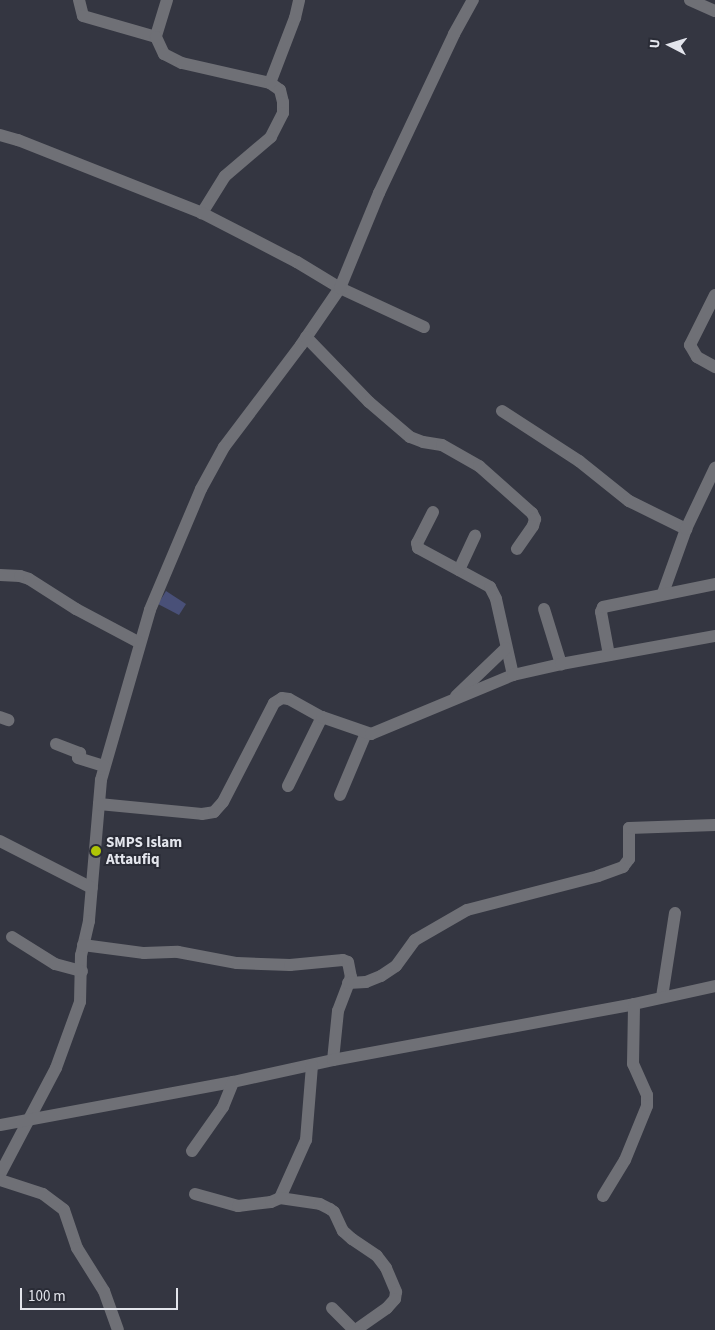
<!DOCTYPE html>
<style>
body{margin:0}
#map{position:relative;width:715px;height:1330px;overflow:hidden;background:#343641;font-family:"Source Sans 3",sans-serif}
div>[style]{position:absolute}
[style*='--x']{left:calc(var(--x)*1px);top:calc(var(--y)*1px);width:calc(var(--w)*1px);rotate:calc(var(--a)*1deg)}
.building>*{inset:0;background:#495078}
.minor>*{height:12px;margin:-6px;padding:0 6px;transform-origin:6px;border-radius:6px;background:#6f7076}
.dots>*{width:14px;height:14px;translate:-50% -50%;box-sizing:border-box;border:2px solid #2a2c36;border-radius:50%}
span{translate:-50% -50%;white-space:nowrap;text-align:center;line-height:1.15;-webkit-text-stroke:4px #2a2c36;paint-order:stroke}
.poi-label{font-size:15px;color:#e3e5ec;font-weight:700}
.left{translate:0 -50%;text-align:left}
.north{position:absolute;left:645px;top:20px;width:50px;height:50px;-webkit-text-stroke:4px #2a2c36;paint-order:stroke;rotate:275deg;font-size:14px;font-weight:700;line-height:20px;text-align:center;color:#e3e5ec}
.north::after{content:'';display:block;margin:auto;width:18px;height:22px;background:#e3e5ec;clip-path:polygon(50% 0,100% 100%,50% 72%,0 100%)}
.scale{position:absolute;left:20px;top:1288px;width:158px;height:22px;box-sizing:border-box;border:2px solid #e3e5ec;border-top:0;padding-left:6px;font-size:15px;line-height:18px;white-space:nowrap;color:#e3e5ec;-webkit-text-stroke:4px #2a2c36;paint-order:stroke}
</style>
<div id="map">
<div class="building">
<i style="clip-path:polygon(166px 591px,186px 604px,179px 615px,158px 604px)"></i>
</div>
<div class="minor">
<i style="--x:79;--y:0;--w:16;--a:76"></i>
<i style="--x:83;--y:16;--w:76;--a:16"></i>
<i style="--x:167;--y:0;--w:39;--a:107"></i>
<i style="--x:156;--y:37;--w:19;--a:65"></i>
<i style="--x:164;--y:54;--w:20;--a:27"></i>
<i style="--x:182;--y:63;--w:90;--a:12.8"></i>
<i style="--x:270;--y:83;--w:12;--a:35"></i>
<i style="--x:280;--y:90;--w:12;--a:76"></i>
<i style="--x:283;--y:102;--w:11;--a:90"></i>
<i style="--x:283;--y:113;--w:27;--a:117"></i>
<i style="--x:271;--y:137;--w:60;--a:139.7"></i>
<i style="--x:225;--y:176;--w:44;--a:121.9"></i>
<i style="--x:690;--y:0;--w:27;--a:24"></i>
<i style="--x:270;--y:83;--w:70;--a:-69"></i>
<i style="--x:295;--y:18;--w:18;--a:-77"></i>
<i style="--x:0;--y:135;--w:19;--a:16"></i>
<i style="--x:18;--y:140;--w:198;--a:21.6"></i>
<i style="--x:202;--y:213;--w:107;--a:27.3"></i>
<i style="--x:297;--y:262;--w:50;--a:31.2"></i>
<i style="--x:340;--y:288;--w:69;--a:124.4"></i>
<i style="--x:301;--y:345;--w:128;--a:127"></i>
<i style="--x:224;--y:447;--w:48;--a:118.7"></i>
<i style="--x:201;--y:489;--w:131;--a:112.9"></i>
<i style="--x:150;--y:610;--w:177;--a:106.1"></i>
<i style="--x:101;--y:780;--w:142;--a:94.9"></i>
<i style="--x:89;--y:921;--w:35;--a:103"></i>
<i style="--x:81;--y:955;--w:47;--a:91.2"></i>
<i style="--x:80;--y:1002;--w:70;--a:110"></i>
<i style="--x:56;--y:1068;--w:120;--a:117.8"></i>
<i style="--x:715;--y:295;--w:56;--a:116.6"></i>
<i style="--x:690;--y:345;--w:14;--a:60"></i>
<i style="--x:697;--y:357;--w:21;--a:29"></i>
<i style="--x:424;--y:327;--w:93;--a:-155.1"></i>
<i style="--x:340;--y:288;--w:103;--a:-67.7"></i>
<i style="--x:379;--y:193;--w:176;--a:-64.7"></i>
<i style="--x:454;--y:34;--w:39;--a:-61"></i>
<i style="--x:306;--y:337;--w:91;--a:45.9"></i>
<i style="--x:369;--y:402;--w:54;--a:40.5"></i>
<i style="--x:410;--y:437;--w:14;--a:21"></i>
<i style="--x:423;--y:442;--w:19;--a:9"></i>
<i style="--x:442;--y:445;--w:43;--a:29.6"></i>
<i style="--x:479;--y:466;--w:71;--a:41.6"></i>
<i style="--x:532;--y:513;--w:7;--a:63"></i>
<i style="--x:535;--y:519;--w:7;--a:106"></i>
<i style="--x:533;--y:526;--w:28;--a:125"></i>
<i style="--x:502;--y:411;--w:92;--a:33"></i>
<i style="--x:579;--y:461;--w:64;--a:38.7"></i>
<i style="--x:629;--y:501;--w:64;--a:26.2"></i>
<i style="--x:433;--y:512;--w:35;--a:117"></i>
<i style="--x:417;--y:543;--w:5;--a:79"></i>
<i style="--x:418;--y:548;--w:82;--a:28.4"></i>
<i style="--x:490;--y:587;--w:13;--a:63"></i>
<i style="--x:496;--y:599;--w:78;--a:77.4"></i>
<i style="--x:459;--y:570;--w:38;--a:-65"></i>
<i style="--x:0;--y:575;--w:20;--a:3"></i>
<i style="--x:20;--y:576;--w:9;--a:18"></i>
<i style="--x:29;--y:579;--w:56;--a:32.6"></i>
<i style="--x:76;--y:609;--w:72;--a:28"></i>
<i style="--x:663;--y:593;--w:68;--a:-70.2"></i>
<i style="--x:686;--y:529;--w:68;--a:-64.6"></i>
<i style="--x:544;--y:609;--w:58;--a:72.8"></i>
<i style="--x:609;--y:655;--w:44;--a:-100.5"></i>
<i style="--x:601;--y:612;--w:5;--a:-68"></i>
<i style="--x:603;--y:607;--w:114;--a:-11.6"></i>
<i style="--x:456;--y:696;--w:69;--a:-43.8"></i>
<i style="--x:0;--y:717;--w:9;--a:21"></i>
<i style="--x:56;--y:744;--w:26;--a:21"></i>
<i style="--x:80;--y:753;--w:5;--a:112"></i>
<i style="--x:78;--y:758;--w:27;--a:17"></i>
<i style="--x:288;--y:786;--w:77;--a:-63.8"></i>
<i style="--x:340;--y:795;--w:67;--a:-67.2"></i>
<i style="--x:99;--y:804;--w:103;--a:5.5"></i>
<i style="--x:202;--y:814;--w:12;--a:-9"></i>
<i style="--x:214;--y:812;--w:13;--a:-48"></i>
<i style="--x:223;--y:802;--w:111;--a:-62.7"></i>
<i style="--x:274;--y:703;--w:9;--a:-32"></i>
<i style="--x:282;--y:698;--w:7;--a:8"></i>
<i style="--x:289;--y:699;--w:38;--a:29"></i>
<i style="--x:322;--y:717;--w:52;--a:19.1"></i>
<i style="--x:371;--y:734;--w:154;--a:-22.6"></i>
<i style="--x:513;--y:675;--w:49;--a:-12.9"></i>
<i style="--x:561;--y:664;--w:157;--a:-10.3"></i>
<i style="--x:0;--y:841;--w:103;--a:27.1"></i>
<i style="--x:12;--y:937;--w:51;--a:32.1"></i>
<i style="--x:55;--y:964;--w:28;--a:15"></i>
<i style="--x:83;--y:945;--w:62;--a:7.5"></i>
<i style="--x:144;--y:953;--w:34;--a:-2"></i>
<i style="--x:178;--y:952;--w:60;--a:10.6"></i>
<i style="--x:237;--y:963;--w:53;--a:2.2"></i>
<i style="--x:290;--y:965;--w:53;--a:-5.4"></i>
<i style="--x:343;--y:960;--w:5;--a:22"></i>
<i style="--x:348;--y:962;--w:15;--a:79"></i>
<i style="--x:351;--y:977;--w:36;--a:111"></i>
<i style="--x:338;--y:1011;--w:49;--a:95.8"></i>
<i style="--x:348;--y:983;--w:18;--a:-3"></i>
<i style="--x:366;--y:982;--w:16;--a:-22"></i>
<i style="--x:381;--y:976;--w:18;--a:-34"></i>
<i style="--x:396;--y:966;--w:32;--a:-54"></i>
<i style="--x:415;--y:940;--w:60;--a:-30"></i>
<i style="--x:467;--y:910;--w:135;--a:-14.5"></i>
<i style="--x:598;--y:876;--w:27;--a:-20"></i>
<i style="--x:623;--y:867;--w:10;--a:-53"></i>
<i style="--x:629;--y:859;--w:31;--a:-90"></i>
<i style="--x:629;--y:828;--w:86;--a:-2"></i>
<i style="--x:662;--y:997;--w:85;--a:-81.2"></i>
<i style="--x:0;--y:1125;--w:237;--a:-10.5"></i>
<i style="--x:233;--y:1082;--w:102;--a:-12.4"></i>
<i style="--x:333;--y:1060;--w:306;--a:-10.5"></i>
<i style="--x:634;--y:1004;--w:83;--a:-12.5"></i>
<i style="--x:192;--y:1151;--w:54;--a:-54.8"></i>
<i style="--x:223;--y:1107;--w:27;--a:-68"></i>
<i style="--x:0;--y:1180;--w:45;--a:18"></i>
<i style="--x:43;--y:1194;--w:26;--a:37"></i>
<i style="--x:64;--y:1210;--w:40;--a:71.1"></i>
<i style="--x:77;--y:1248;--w:51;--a:57.9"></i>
<i style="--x:104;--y:1291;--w:41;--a:70.3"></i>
<i style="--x:195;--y:1194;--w:45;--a:15.6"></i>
<i style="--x:238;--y:1206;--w:33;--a:-7"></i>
<i style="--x:271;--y:1202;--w:10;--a:-24"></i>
<i style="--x:280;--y:1198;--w:64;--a:-65.9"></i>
<i style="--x:306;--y:1140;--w:75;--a:-85.4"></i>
<i style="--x:603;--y:1196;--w:42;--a:-58.6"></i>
<i style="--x:625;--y:1160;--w:58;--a:-67.8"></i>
<i style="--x:647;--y:1106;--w:11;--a:-90"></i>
<i style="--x:647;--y:1095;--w:34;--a:-114"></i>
<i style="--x:633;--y:1064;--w:60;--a:-89"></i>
<i style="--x:280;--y:1198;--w:40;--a:8.5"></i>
<i style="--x:320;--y:1204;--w:11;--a:27"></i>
<i style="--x:330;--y:1209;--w:5;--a:37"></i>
<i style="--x:334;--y:1212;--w:21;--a:65"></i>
<i style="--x:343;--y:1231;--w:12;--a:42"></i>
<i style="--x:352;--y:1239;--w:30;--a:34"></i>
<i style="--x:377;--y:1256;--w:15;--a:53"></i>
<i style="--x:386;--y:1268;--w:26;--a:67"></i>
<i style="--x:396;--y:1292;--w:7;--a:98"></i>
<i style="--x:395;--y:1299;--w:12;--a:132"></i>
<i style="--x:387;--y:1308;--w:38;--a:145"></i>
<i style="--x:332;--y:1308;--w:31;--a:45"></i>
</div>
<div class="dots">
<i style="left:96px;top:851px;background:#afc506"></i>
</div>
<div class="poi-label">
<span class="left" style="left:106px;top:851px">SMPS Islam<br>Attaufiq</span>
</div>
<div class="north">U</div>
<div class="scale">100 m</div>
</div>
